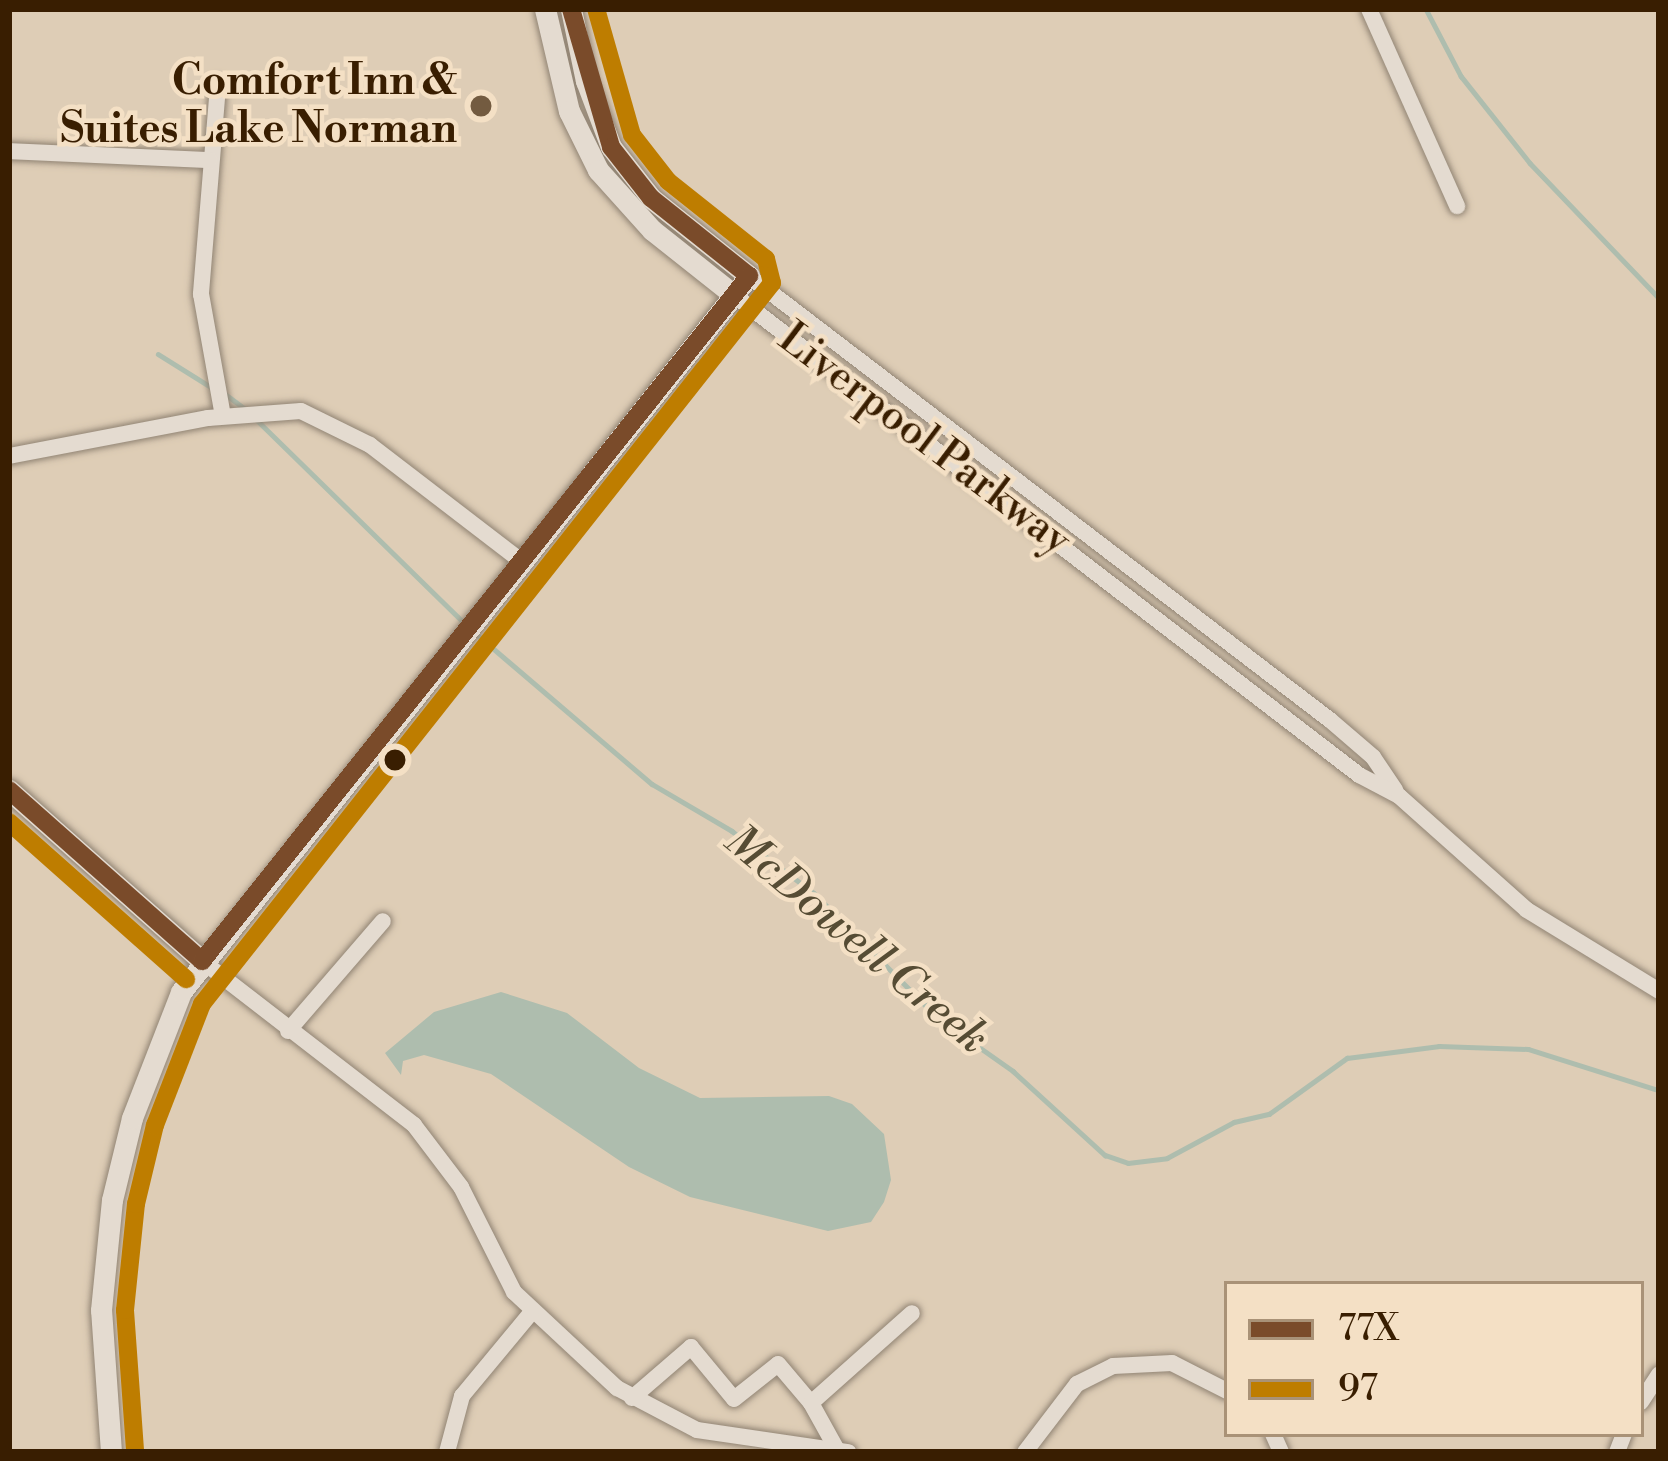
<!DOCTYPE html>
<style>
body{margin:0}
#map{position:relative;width:1668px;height:1461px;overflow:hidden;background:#decdb6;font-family:"Libre Bodoni",serif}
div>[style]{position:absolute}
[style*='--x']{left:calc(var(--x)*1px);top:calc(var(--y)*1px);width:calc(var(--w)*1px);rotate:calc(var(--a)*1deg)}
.water>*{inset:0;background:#aebdae}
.stream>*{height:4.5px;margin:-2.25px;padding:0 2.25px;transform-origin:2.25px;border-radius:2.25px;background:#aebdae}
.roads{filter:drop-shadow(0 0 3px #918474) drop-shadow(0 0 3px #918474)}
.minor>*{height:16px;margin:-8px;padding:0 8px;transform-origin:8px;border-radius:8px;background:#e4dbd0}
.tertiary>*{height:21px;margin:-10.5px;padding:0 10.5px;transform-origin:10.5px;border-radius:10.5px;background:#e4dbd0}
.bus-1>*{height:18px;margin:-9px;padding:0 9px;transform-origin:9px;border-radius:9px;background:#7a4b2a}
.bus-2>*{height:18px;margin:-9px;padding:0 9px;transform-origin:9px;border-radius:9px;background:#be7d00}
.dots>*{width:33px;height:33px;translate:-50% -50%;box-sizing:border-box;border:6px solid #f4e0c5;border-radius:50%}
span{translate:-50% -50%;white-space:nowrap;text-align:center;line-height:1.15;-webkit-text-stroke:9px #f4e0c5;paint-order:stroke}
.poi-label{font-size:42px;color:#391e01;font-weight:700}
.right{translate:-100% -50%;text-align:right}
.street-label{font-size:42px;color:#391e01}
.water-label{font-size:45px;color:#564c34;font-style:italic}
.frame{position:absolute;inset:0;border:12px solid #391e01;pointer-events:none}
.legend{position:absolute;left:1224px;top:1281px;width:420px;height:156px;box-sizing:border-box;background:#f4e0c5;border:3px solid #a99277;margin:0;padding:15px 21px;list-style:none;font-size:36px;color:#391e01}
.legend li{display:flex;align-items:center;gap:24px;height:60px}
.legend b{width:60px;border:3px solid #a99277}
</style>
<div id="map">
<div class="water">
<i style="clip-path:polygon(501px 992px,567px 1013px,639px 1068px,700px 1098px,829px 1096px,852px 1104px,884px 1134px,891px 1180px,884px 1202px,871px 1222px,828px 1231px,690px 1197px,629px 1167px,491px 1074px,424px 1055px,403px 1061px,401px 1075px,385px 1053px,434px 1012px)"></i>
</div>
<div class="stream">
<i style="--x:1426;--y:9;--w:76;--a:62.4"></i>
<i style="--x:1461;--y:76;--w:111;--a:51.6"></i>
<i style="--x:1530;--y:163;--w:187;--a:46.3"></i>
<i style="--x:158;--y:354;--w:66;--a:32"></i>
<i style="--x:224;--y:393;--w:25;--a:37"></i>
<i style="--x:257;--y:420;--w:293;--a:44.4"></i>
<i style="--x:474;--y:632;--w:234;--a:40.5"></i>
<i style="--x:652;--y:784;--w:93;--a:30.4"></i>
<i style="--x:732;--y:831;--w:103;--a:37.1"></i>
<i style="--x:814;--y:893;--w:176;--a:45.2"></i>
<i style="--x:938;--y:1018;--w:92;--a:35.2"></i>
<i style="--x:1013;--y:1071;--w:125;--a:42.4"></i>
<i style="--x:1105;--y:1155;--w:24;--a:19"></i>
<i style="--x:1128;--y:1163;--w:39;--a:-7"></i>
<i style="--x:1167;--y:1158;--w:76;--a:-28.2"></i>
<i style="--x:1234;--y:1122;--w:36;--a:-13"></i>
<i style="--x:1269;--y:1114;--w:96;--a:-35.7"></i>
<i style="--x:1347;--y:1058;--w:93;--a:-7.4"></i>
<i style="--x:1439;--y:1046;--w:89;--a:1.9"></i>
<i style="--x:1528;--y:1049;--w:133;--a:17.5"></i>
</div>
<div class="roads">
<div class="minor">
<i style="--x:1369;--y:9;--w:216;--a:65.9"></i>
<i style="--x:218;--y:86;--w:209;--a:94.7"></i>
<i style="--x:201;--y:294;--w:124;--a:79.8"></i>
<i style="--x:9;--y:151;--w:201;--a:2.6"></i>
<i style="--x:749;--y:276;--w:731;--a:37.39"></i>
<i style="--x:1330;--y:720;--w:57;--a:40.7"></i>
<i style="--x:1373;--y:757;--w:40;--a:56"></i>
<i style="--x:734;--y:295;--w:788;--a:37.52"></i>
<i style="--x:1359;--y:775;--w:45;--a:27.7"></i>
<i style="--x:1399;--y:796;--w:171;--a:41.7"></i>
<i style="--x:1527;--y:910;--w:155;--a:31.5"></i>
<i style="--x:9;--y:456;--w:203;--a:-10.8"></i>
<i style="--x:208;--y:418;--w:93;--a:-4.3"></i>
<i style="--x:301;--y:411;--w:77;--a:26.2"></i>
<i style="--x:370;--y:445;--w:195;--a:37.5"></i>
<i style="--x:202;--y:961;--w:268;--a:37.7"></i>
<i style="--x:414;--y:1125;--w:78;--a:52.8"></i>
<i style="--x:461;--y:1187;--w:118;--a:63.2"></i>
<i style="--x:514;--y:1292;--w:141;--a:43"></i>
<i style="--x:617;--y:1388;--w:90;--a:27.7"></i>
<i style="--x:697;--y:1430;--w:153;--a:8.3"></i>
<i style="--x:288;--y:1031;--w:145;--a:-49.2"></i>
<i style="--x:632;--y:1398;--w:78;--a:-40.8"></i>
<i style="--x:691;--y:1347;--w:67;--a:50.4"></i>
<i style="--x:734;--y:1399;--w:56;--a:-38.5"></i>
<i style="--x:778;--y:1364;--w:51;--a:49.8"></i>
<i style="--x:811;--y:1403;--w:135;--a:-41.7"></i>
<i style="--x:1641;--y:1402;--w:33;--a:-57"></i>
<i style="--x:811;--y:1403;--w:54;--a:61"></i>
<i style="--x:1273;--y:1434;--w:20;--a:66"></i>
<i style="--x:447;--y:1452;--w:58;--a:-75"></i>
<i style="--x:462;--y:1396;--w:108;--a:-50.3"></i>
<i style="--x:1025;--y:1452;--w:86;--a:-52.6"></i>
<i style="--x:1077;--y:1384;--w:40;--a:-26.6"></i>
<i style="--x:1113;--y:1366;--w:59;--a:-2.9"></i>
<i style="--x:1172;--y:1363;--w:62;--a:27"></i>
<i style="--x:1617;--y:1452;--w:19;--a:-69"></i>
</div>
<div class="tertiary">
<i style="--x:545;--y:9;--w:105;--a:76.8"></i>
<i style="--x:569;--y:111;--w:66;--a:63.8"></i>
<i style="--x:598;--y:170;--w:81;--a:48"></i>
<i style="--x:652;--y:230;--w:105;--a:38.4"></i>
<i style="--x:9;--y:790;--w:258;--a:41.5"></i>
<i style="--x:111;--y:1452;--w:142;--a:-94"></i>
<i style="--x:101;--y:1310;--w:111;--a:-84.3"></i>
<i style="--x:112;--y:1200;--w:84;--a:-76.3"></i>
<i style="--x:132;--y:1118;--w:135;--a:-68.7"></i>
<i style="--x:181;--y:992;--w:914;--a:-51.58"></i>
<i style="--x:749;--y:276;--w:125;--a:-141.5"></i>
<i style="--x:651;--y:198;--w:65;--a:-128.1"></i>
<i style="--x:611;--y:147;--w:71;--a:-110.7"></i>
<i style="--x:586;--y:81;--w:74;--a:-101.8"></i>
</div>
</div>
<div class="bus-1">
<i style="--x:571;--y:9;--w:144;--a:73.8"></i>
<i style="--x:611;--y:147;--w:65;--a:51.9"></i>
<i style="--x:651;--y:198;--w:125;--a:38.5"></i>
<i style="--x:9;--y:790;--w:258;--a:41.5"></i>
<i style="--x:202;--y:961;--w:877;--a:-51.39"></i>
</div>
<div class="bus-2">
<i style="--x:9;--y:822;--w:237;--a:41.6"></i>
<i style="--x:135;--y:1450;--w:140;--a:-94.1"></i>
<i style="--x:125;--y:1310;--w:107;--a:-84.1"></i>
<i style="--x:136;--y:1204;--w:81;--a:-76.5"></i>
<i style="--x:155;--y:1125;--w:130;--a:-68.8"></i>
<i style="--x:202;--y:1004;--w:919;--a:-51.67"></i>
<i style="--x:772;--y:283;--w:25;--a:-104"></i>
<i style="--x:766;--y:259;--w:125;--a:-141.5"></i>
<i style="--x:668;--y:181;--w:58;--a:-128"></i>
<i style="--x:632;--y:135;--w:131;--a:-105.9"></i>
</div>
<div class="dots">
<i style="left:481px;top:106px;background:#735b40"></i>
<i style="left:395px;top:760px;background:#391e01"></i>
</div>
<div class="poi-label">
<span class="right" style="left:457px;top:106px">Comfort Inn &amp;<br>Suites Lake Norman</span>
</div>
<div class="street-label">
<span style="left:924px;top:440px;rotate:37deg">Liverpool Parkway</span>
</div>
<div class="water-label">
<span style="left:856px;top:940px;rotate:40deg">McDowell Creek</span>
</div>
<div class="frame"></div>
<ul class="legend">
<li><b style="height:15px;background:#7a4b2a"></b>77X</li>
<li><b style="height:15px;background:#be7d00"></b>97</li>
</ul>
</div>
